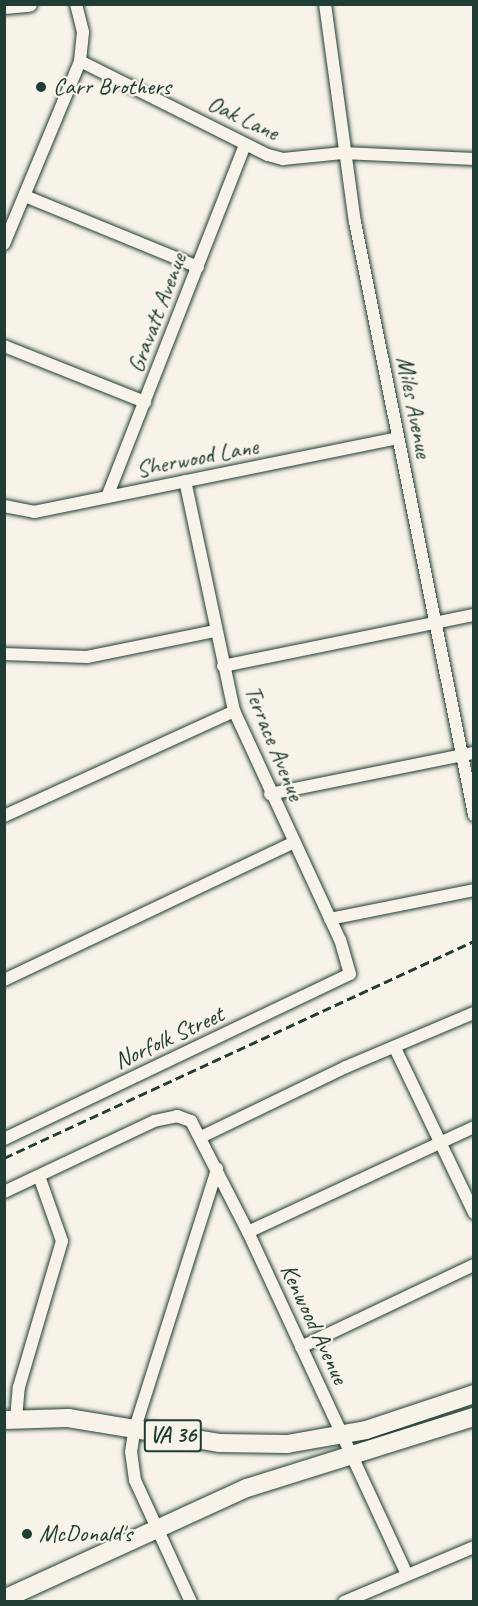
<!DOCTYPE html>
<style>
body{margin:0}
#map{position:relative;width:478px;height:1606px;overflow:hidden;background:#f7f3e8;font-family:Caveat,sans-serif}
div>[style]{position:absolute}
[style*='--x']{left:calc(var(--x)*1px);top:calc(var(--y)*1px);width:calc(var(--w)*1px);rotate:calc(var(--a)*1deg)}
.roads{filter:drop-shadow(0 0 2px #1f3d34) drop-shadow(0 0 2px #1f3d34)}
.minor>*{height:12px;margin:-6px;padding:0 6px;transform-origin:6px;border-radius:6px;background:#f7f3e8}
.major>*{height:15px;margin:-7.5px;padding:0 7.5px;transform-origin:7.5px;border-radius:7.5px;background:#f7f3e8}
.highway>*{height:18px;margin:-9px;padding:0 9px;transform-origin:9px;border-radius:9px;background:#f7f3e8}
.rail>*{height:3px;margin-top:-1.5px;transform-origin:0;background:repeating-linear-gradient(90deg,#1f3d34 0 9px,transparent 0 13.5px)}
.dots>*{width:16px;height:16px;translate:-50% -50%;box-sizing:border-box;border:3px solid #f7f3e8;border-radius:50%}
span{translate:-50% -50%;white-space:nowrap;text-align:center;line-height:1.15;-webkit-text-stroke:4.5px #f7f3e8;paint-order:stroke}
.shield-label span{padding:2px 4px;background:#f7f3e8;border:2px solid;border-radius:4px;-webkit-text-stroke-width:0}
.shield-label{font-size:22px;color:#1f3d34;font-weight:700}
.poi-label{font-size:24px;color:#1f3d34}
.left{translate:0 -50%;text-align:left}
.street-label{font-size:24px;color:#1f3d34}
.frame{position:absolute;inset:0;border:6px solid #1f3d34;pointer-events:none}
</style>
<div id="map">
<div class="roads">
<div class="minor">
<i style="--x:325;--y:4;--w:220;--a:82.2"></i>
<i style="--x:355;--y:222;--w:605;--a:78.65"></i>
<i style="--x:80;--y:61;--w:210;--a:26.6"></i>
<i style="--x:268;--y:155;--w:16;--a:15"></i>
<i style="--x:283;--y:159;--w:60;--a:-5.7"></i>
<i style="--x:343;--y:153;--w:131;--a:2.6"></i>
<i style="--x:25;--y:196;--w:187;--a:22.3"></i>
<i style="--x:4;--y:244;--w:198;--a:-67.4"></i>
<i style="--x:80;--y:61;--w:29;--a:-84"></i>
<i style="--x:83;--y:32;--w:29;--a:-104"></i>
<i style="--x:4;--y:346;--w:152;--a:21.7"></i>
<i style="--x:107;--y:497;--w:378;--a:-68.6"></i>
<i style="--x:4;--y:506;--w:31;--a:11"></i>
<i style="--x:34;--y:512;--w:371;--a:-11.5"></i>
<i style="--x:4;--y:654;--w:83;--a:2.1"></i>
<i style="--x:87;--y:657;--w:131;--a:-11.5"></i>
<i style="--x:223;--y:666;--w:256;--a:-11.5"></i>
<i style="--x:270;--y:794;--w:208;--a:-11.4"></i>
<i style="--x:4;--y:816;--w:253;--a:-24.5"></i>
<i style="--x:330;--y:919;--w:147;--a:-11.4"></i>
<i style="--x:4;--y:980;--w:320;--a:-25.4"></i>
<i style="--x:395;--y:1048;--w:183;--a:64.4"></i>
<i style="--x:201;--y:1137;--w:161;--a:-25.8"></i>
<i style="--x:346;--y:1067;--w:139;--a:-22.9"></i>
<i style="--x:4;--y:1139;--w:383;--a:-25.5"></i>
<i style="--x:350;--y:974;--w:35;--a:-106"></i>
<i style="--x:340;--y:940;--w:252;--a:-114.8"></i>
<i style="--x:234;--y:711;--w:235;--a:-102"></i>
<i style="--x:4;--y:1192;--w:166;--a:-25.3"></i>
<i style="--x:154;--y:1121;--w:24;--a:-12"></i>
<i style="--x:177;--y:1116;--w:15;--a:20"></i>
<i style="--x:191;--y:1121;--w:125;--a:62.8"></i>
<i style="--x:248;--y:1232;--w:376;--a:65.1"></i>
<i style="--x:248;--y:1232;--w:249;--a:-24.9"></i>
<i style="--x:301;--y:1347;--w:191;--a:-25.4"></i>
<i style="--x:16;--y:1419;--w:32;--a:-85"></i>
<i style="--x:19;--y:1387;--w:152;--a:-73.6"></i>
<i style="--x:62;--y:1241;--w:69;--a:-109.5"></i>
<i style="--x:191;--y:1602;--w:134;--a:-114.7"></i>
<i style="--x:135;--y:1480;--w:28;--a:-98"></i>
<i style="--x:131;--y:1452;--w:24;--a:-81"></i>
<i style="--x:135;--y:1428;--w:272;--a:-72.4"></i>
<i style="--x:344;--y:1602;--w:141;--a:-22.9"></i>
</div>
<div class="major">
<i style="--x:4;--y:6;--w:25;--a:-5"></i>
</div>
<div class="highway">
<i style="--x:4;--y:1420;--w:64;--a:-1.8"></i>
<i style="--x:68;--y:1418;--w:153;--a:9.4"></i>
<i style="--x:219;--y:1443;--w:68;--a:0.8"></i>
<i style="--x:287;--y:1444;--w:80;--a:-10"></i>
<i style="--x:366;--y:1430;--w:114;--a:-18.4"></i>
<i style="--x:4;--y:1599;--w:267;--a:-24.6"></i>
<i style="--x:247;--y:1488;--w:238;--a:-17.4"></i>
</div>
</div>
<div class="rail">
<i style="--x:4;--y:1158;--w:518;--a:-24.78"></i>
</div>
<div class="dots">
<i style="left:41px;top:87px;background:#1f3d34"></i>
<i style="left:27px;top:1534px;background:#1f3d34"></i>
</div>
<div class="shield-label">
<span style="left:173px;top:1436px">VA 36</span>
</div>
<div class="poi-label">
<span class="left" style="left:53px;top:87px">Carr Brothers</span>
<span class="left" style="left:39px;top:1534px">McDonald's</span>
</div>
<div class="street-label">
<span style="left:243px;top:118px;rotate:25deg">Oak Lane</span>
<span style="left:157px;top:313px;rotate:-69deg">Gravatt Avenue</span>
<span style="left:414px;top:407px;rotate:79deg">Miles Avenue</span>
<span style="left:197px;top:458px;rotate:-11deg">Sherwood Lane</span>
<span style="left:274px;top:743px;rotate:68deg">Terrace Avenue</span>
<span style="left:169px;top:1038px;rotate:-25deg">Norfolk Street</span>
<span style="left:314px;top:1324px;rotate:65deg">Kenwood Avenue</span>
</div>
<div class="frame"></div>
</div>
